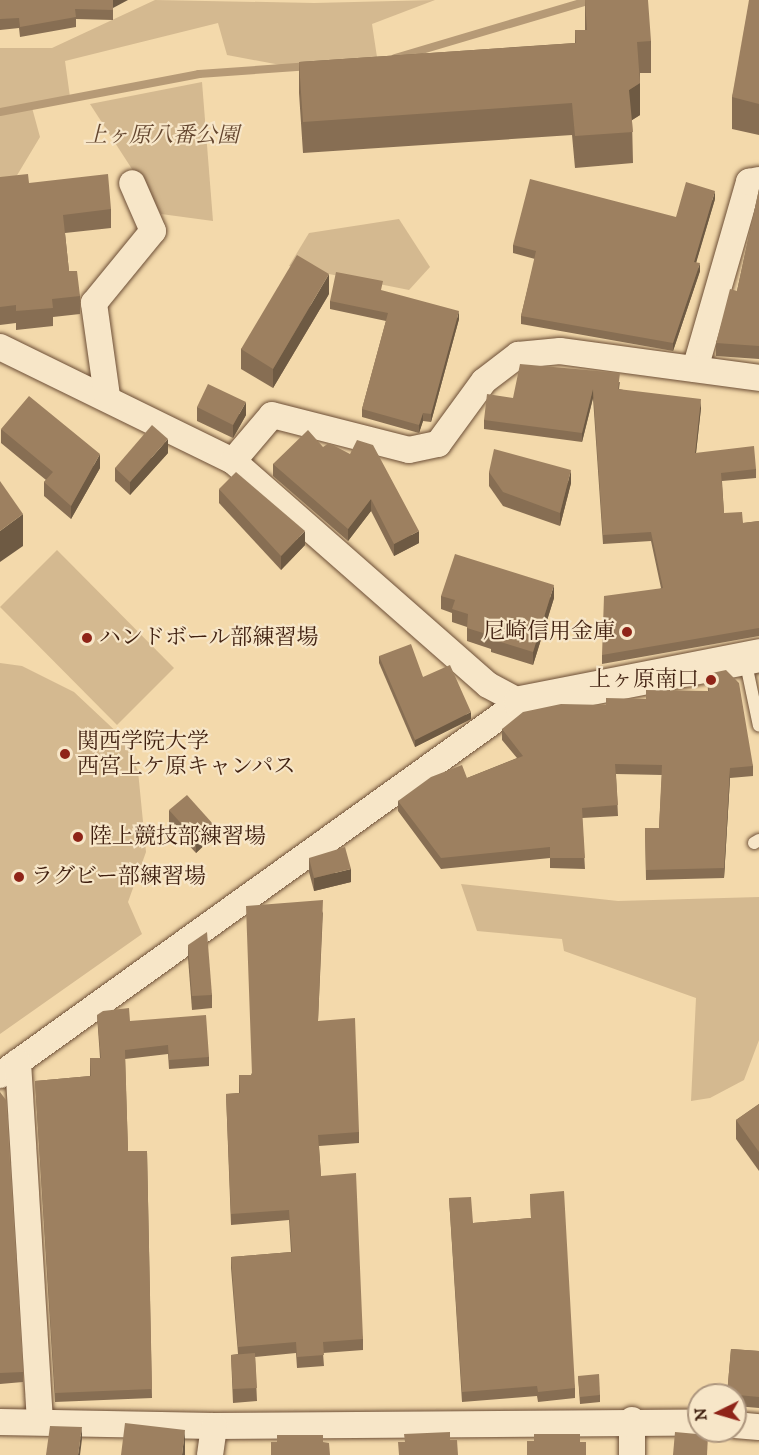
<!DOCTYPE html>
<meta charset="utf-8">
<style>
body{margin:0}
#map{position:relative;width:759px;height:1455px;overflow:hidden;background:#f3d9ab;font-family:"IM FELL DW Pica","Noto Serif JP",serif}
div>[style]{position:absolute}
[style*='--x']{left:calc(var(--x)*1px);top:calc(var(--y)*1px);width:calc(var(--w)*1px);rotate:calc(var(--a)*1deg)}
.green>*{inset:0;background:#d4b990}
.stream>*{height:8px;margin:-4px;padding:0 4px;transform-origin:4px;border-radius:4px;background:#b69a76}
.roads{filter:drop-shadow(0 0 2px #6c4e36) drop-shadow(0 0 2px #6c4e36)}
.lane>*{height:12px;margin:-6px;padding:0 6px;transform-origin:6px;border-radius:6px;background:#f7e6c8}
.street>*{height:26px;margin:-13px;padding:0 13px;transform-origin:13px;border-radius:13px;background:#f7e6c8}
.secondary>*{height:33px;margin:-16.5px;padding:0 16.5px;transform-origin:16.5px;border-radius:16.5px;background:#f7e6c8}
.wall>*{inset:0;background:#876e53}
.shaded-wall>*{inset:0;background:#6e5a43}
.building>*{inset:0;background:#9d8060}
.dots>*{width:16px;height:16px;translate:-50% -50%;box-sizing:border-box;border:3px solid #f7e6c8;border-radius:50%}
span{translate:-50% -50%;white-space:nowrap;text-align:center;line-height:1.15;-webkit-text-stroke:4.5px #f7e6c8;paint-order:stroke}
.park-label{font-size:22px;color:#64462f;font-style:italic}
.poi-label{font-size:22px;color:#3f1f0f}
.right{translate:-100% -50%;text-align:right}
.left{translate:0 -50%;text-align:left}
.north{position:absolute;left:687px;top:1383px;width:60px;height:60px;box-sizing:border-box;background:#f7e6c8;border:2px solid #ad967e;border-radius:50%;rotate:265deg;font-size:16px;font-weight:700;line-height:24px;text-align:center;color:#3f1f0f}
.north::after{content:'';display:block;margin:auto;width:21px;height:27px;background:#8f2418;clip-path:polygon(50% 0,100% 100%,50% 72%,0 100%)}
</style>
<div id="map">
<div class="green">
<i style="clip-path:polygon(155px 0,314px 3px,435px 0,372px 24px,377px 57px,323px 73px,227px 55px,218px 23px,65px 61px,70px 97px,31px 104px,40px 137px,13px 182px,0 182px,0 48px,52px 48px)"></i>
<i style="clip-path:polygon(202px 82px,213px 221px,161px 214px,90px 104px)"></i>
<i style="clip-path:polygon(399px 219px,430px 267px,409px 290px,289px 266px,309px 233px)"></i>
<i style="clip-path:polygon(57px 550px,174px 668px,117px 725px,0 607px)"></i>
<i style="clip-path:polygon(0 663px,22px 666px,74px 692px,122px 737px,138px 771px,146px 852px,128px 902px,142px 934px,0 1034px)"></i>
<i style="clip-path:polygon(461px 884px,618px 901px,759px 897px,759px 1040px,744px 1080px,710px 1098px,691px 1101px,696px 998px,564px 951px,562px 939px,477px 931px)"></i>
</div>
<div class="stream">
<i style="--x:395;--y:58;--w:204;--a:-16.5"></i>
<i style="--x:0;--y:112;--w:203;--a:-10.8"></i>
<i style="--x:199;--y:74;--w:112;--a:-4.1"></i>
</div>
<div class="roads">
<div class="lane">
<i style="--x:745;--y:659;--w:68;--a:78.2"></i>
<i style="--x:754;--y:843;--w:6;--a:-31"></i>
</div>
<div class="street">
<i style="--x:0;--y:347;--w:259;--a:26.1"></i>
<i style="--x:233;--y:461;--w:339;--a:41.3"></i>
<i style="--x:488;--y:685;--w:36;--a:28"></i>
<i style="--x:520;--y:702;--w:640;--a:144.35"></i>
<i style="--x:695;--y:369;--w:195;--a:-73.9"></i>
<i style="--x:749;--y:182;--w:10;--a:-11"></i>
<i style="--x:107;--y:396;--w:94;--a:-98"></i>
<i style="--x:94;--y:303;--w:93;--a:-50.7"></i>
<i style="--x:153;--y:231;--w:52;--a:-113.6"></i>
<i style="--x:233;--y:461;--w:60;--a:-49.7"></i>
<i style="--x:272;--y:415;--w:141;--a:14.3"></i>
<i style="--x:409;--y:450;--w:30;--a:-12"></i>
<i style="--x:438;--y:444;--w:78;--a:-53.9"></i>
<i style="--x:484;--y:381;--w:43;--a:-37.4"></i>
<i style="--x:518;--y:355;--w:42;--a:-5.4"></i>
<i style="--x:560;--y:351;--w:201;--a:7.7"></i>
<i style="--x:18;--y:1062;--w:359;--a:86.5"></i>
<i style="--x:632;--y:1420;--w:35;--a:90"></i>
<i style="--x:0;--y:1422;--w:214;--a:1.1"></i>
<i style="--x:214;--y:1426;--w:485;--a:-0.4"></i>
<i style="--x:735;--y:1425;--w:24;--a:5"></i>
<i style="--x:210;--y:1455;--w:29;--a:-82"></i>
</div>
<div class="secondary">
<i style="--x:520;--y:702;--w:244;--a:-11.1"></i>
</div>
</div>
<div class="wall">
<i style="clip-path:polygon(0 0,113px 8px,113px 20px,76px 19px,76px 27px,20px 37px,19px 28px,0 30px)"></i>
<i style="clip-path:polygon(585px 0,651px 41px,651px 73px,640px 73px,640px 115px,632px 120px,633px 163px,575px 168px,572px 135px,303px 153px,299px 93px,299px 62px,575px 43px,575px 30px,585px 30px)"></i>
<i style="clip-path:polygon(759px 0,759px 135px,732px 129px,732px 97px)"></i>
<i style="clip-path:polygon(0 177px,29px 183px,111px 209px,111px 228px,65px 233px,69px 271px,80px 296px,80px 314px,53px 317px,53px 326px,16px 330px,16px 323px,0 325px)"></i>
<i style="clip-path:polygon(759px 189px,759px 359px,716px 356px,716px 343px,737px 291px)"></i>
<i style="clip-path:polygon(715px 199px,696px 262px,700px 271px,673px 351px,521px 324px,521px 316px,535px 259px,513px 253px,513px 245px,676px 217px)"></i>
<i style="clip-path:polygon(383px 291px,459px 319px,431px 422px,423px 421px,419px 433px,362px 417px,362px 409px,386px 321px,330px 309px,330px 301px)"></i>
<i style="clip-path:polygon(329px 294px,273px 388px,241px 369px,241px 349px)"></i>
<i style="clip-path:polygon(620px 382px,619px 389px,701px 408px,696px 453px,756px 469px,756px 478px,722px 481px,724px 513px,743px 523px,759px 521px,759px 636px,602px 664px,602px 655px,661px 588px,651px 541px,603px 544px,593px 398px,582px 442px,484px 429px,484px 420px,513px 398px)"></i>
<i style="clip-path:polygon(197px 407px,246px 415px,233px 438px,197px 421px)"></i>
<i style="clip-path:polygon(1px 429px,100px 468px,71px 519px,44px 496px,44px 482px,46px 480px,1px 443px)"></i>
<i style="clip-path:polygon(323px 447px,419px 543px,394px 556px,371px 511px,348px 541px,273px 476px,273px 464px)"></i>
<i style="clip-path:polygon(168px 453px,130px 495px,115px 481px,115px 468px)"></i>
<i style="clip-path:polygon(489px 472px,571px 483px,560px 526px,503px 506px,489px 486px)"></i>
<i style="clip-path:polygon(219px 489px,305px 545px,281px 570px,219px 503px)"></i>
<i style="clip-path:polygon(441px 596px,554px 598px,533px 665px,491px 652px,491px 649px,467px 641px,467px 627px,452px 622px,452px 613px,441px 609px)"></i>
<i style="clip-path:polygon(379px 656px,423px 677px,471px 719px,415px 747px,379px 663px)"></i>
<i style="clip-path:polygon(707px 674px,753px 766px,753px 776px,730px 778px,724px 878px,646px 880px,645px 828px,659px 828px,662px 775px,616px 774px,618px 816px,582px 818px,585px 869px,550px 868px,550px 858px,441px 869px,398px 811px,398px 801px,467px 778px,517px 758px,502px 740px,502px 729px,606px 705px,708px 691px)"></i>
<i style="clip-path:polygon(169px 810px,213px 837px,196px 853px,169px 824px)"></i>
<i style="clip-path:polygon(309px 858px,351px 882px,314px 891px,309px 872px)"></i>
<i style="clip-path:polygon(323px 911px,318px 1021px,359px 1132px,359px 1143px,319px 1146px,321px 1176px,363px 1339px,363px 1350px,323px 1353px,324px 1366px,297px 1368px,296px 1353px,255px 1357px,257px 1401px,233px 1403px,231px 1355px,238px 1354px,231px 1268px,231px 1257px,291px 1252px,289px 1220px,231px 1225px,226px 1094px,239px 1093px,239px 1075px,251px 1075px)"></i>
<i style="clip-path:polygon(188px 945px,212px 995px,212px 1008px,192px 1010px,188px 958px)"></i>
<i style="clip-path:polygon(97px 1015px,130px 1021px,209px 1057px,209px 1066px,169px 1069px,168px 1054px,125px 1059px,128px 1151px,147px 1151px,152px 1398px,55px 1402px,35px 1081px,90px 1076px,90px 1058px,100px 1058px)"></i>
<i style="clip-path:polygon(0 1092px,23px 1372px,23px 1382px,0 1384px)"></i>
<i style="clip-path:polygon(759px 1104px,759px 1171px,736px 1139px,736px 1120px)"></i>
<i style="clip-path:polygon(530px 1194px,575px 1388px,575px 1398px,538px 1402px,537px 1396px,462px 1402px,449px 1198px,473px 1223px,531px 1218px)"></i>
<i style="clip-path:polygon(731px 1349px,759px 1351px,759px 1408px,735px 1406px,735px 1395px,727px 1395px)"></i>
<i style="clip-path:polygon(578px 1376px,600px 1395px,600px 1402px,580px 1404px)"></i>
</div>
<div class="shaded-wall">
<i style="clip-path:polygon(113px 0,128px 0,113px 8px,113px 20px)"></i>
<i style="clip-path:polygon(640px 83px,640px 115px,629px 122px,629px 90px)"></i>
<i style="clip-path:polygon(715px 191px,715px 199px,694px 270px,694px 262px)"></i>
<i style="clip-path:polygon(700px 263px,700px 271px,673px 351px,673px 343px)"></i>
<i style="clip-path:polygon(329px 274px,329px 294px,273px 388px,273px 369px)"></i>
<i style="clip-path:polygon(459px 311px,459px 319px,431px 422px,431px 414px)"></i>
<i style="clip-path:polygon(593px 389px,593px 398px,582px 442px,582px 433px)"></i>
<i style="clip-path:polygon(701px 399px,701px 408px,695px 462px,695px 453px)"></i>
<i style="clip-path:polygon(246px 402px,246px 415px,233px 438px,233px 425px)"></i>
<i style="clip-path:polygon(423px 413px,423px 421px,419px 433px,419px 425px)"></i>
<i style="clip-path:polygon(168px 439px,168px 453px,130px 495px,130px 482px)"></i>
<i style="clip-path:polygon(100px 454px,100px 468px,71px 519px,71px 506px)"></i>
<i style="clip-path:polygon(571px 470px,571px 483px,560px 526px,560px 513px)"></i>
<i style="clip-path:polygon(371px 499px,371px 511px,348px 541px,348px 529px)"></i>
<i style="clip-path:polygon(23px 514px,23px 546px,0 562px,0 531px)"></i>
<i style="clip-path:polygon(305px 531px,305px 545px,281px 570px,281px 556px)"></i>
<i style="clip-path:polygon(419px 531px,419px 543px,394px 556px,394px 544px)"></i>
<i style="clip-path:polygon(554px 585px,554px 598px,533px 665px,533px 652px)"></i>
<i style="clip-path:polygon(471px 712px,471px 719px,415px 747px,415px 740px)"></i>
<i style="clip-path:polygon(730px 768px,730px 778px,724px 878px,724px 868px)"></i>
<i style="clip-path:polygon(213px 824px,213px 837px,196px 853px,196px 840px)"></i>
<i style="clip-path:polygon(351px 869px,351px 882px,314px 891px,314px 878px)"></i>
<i style="clip-path:polygon(82px 1427px,82px 1439px,80px 1455px,78px 1455px)"></i>
<i style="clip-path:polygon(185px 1430px,185px 1455px,182px 1455px)"></i>
</div>
<div class="building">
<i style="clip-path:polygon(0 0,113px 0,113px 10px,75px 9px,76px 17px,20px 27px,19px 18px,0 19px)"></i>
<i style="clip-path:polygon(585px 0,648px 0,651px 41px,637px 42px,640px 83px,629px 90px,633px 132px,575px 136px,572px 103px,303px 122px,299px 62px,576px 43px,575px 30px,587px 30px)"></i>
<i style="clip-path:polygon(749px 0,759px 0,759px 104px,732px 97px)"></i>
<i style="clip-path:polygon(28px 174px,29px 183px,108px 174px,111px 209px,63px 215px,69px 271px,77px 271px,80px 296px,52px 299px,53px 308px,16px 311px,16px 305px,0 307px,0 177px)"></i>
<i style="clip-path:polygon(530px 179px,676px 217px,686px 182px,715px 191px,694px 262px,700px 263px,673px 343px,521px 316px,536px 251px,513px 245px)"></i>
<i style="clip-path:polygon(759px 189px,759px 346px,716px 343px,730px 289px,737px 291px)"></i>
<i style="clip-path:polygon(297px 255px,329px 274px,273px 369px,241px 349px)"></i>
<i style="clip-path:polygon(336px 272px,383px 281px,381px 290px,459px 311px,431px 414px,423px 413px,419px 425px,362px 409px,388px 313px,330px 301px)"></i>
<i style="clip-path:polygon(520px 364px,620px 373px,618px 389px,701px 399px,695px 453px,754px 446px,756px 469px,721px 473px,724px 513px,742px 512px,743px 523px,759px 521px,759px 628px,602px 655px,604px 596px,663px 588px,651px 532px,603px 535px,593px 389px,582px 433px,484px 420px,487px 394px,513px 398px)"></i>
<i style="clip-path:polygon(208px 384px,246px 402px,233px 425px,197px 407px)"></i>
<i style="clip-path:polygon(29px 396px,100px 454px,71px 506px,44px 482px,53px 472px,1px 429px)"></i>
<i style="clip-path:polygon(152px 425px,168px 439px,130px 482px,115px 468px)"></i>
<i style="clip-path:polygon(308px 430px,323px 447px,329px 443px,350px 454px,357px 440px,373px 445px,419px 531px,394px 544px,371px 499px,348px 529px,273px 464px)"></i>
<i style="clip-path:polygon(494px 449px,571px 470px,560px 513px,503px 492px,489px 472px)"></i>
<i style="clip-path:polygon(236px 472px,305px 531px,281px 556px,219px 489px)"></i>
<i style="clip-path:polygon(0 481px,23px 514px,0 531px)"></i>
<i style="clip-path:polygon(455px 554px,554px 585px,533px 652px,491px 639px,496px 637px,467px 628px,468px 614px,452px 609px,455px 600px,441px 596px)"></i>
<i style="clip-path:polygon(411px 644px,423px 677px,450px 665px,471px 712px,415px 740px,379px 656px)"></i>
<i style="clip-path:polygon(726px 670px,739px 683px,753px 766px,730px 768px,724px 868px,646px 870px,645px 828px,659px 828px,662px 765px,615px 764px,618px 805px,582px 808px,585px 858px,550px 858px,550px 847px,441px 858px,398px 801px,431px 777px,462px 765px,467px 778px,523px 756px,502px 729px,523px 712px,561px 704px,606px 705px,606px 698px,646px 699px,646px 690px,709px 691px,707px 674px)"></i>
<i style="clip-path:polygon(187px 795px,213px 824px,196px 840px,169px 810px)"></i>
<i style="clip-path:polygon(345px 847px,351px 869px,314px 878px,309px 858px)"></i>
<i style="clip-path:polygon(323px 900px,318px 1021px,355px 1018px,359px 1132px,318px 1135px,321px 1176px,356px 1173px,363px 1339px,323px 1342px,324px 1355px,297px 1357px,296px 1342px,238px 1347px,231px 1257px,292px 1252px,289px 1210px,231px 1214px,226px 1094px,240px 1093px,239px 1075px,252px 1075px,246px 906px)"></i>
<i style="clip-path:polygon(207px 932px,212px 995px,192px 996px,188px 945px)"></i>
<i style="clip-path:polygon(129px 1008px,130px 1021px,206px 1015px,209px 1057px,169px 1060px,168px 1045px,125px 1050px,128px 1151px,147px 1151px,152px 1389px,55px 1393px,35px 1081px,91px 1076px,90px 1058px,101px 1058px,97px 1015px,103px 1011px)"></i>
<i style="clip-path:polygon(0 1092px,6px 1100px,23px 1372px,0 1373px)"></i>
<i style="clip-path:polygon(759px 1104px,759px 1152px,736px 1120px)"></i>
<i style="clip-path:polygon(564px 1191px,575px 1388px,538px 1392px,537px 1386px,462px 1392px,449px 1198px,471px 1197px,473px 1223px,531px 1218px,530px 1194px)"></i>
<i style="clip-path:polygon(731px 1349px,759px 1351px,759px 1397px,727px 1394px)"></i>
<i style="clip-path:polygon(255px 1353px,257px 1388px,233px 1389px,231px 1355px)"></i>
<i style="clip-path:polygon(599px 1374px,600px 1395px,580px 1397px,578px 1376px)"></i>
<i style="clip-path:polygon(125px 1423px,185px 1430px,182px 1455px,121px 1455px)"></i>
<i style="clip-path:polygon(50px 1426px,82px 1427px,78px 1455px,46px 1455px)"></i>
<i style="clip-path:polygon(450px 1432px,450px 1440px,457px 1440px,458px 1455px,399px 1455px,398px 1442px,405px 1442px,404px 1434px)"></i>
<i style="clip-path:polygon(675px 1432px,708px 1435px,707px 1455px,673px 1455px)"></i>
<i style="clip-path:polygon(534px 1434px,580px 1434px,580px 1442px,586px 1442px,586px 1455px,527px 1455px,527px 1441px,534px 1441px)"></i>
<i style="clip-path:polygon(277px 1435px,323px 1435px,323px 1442px,329px 1443px,330px 1455px,271px 1455px,271px 1442px,277px 1442px)"></i>
</div>
<div class="dots">
<i style="left:627px;top:632px;background:#8f2418"></i>
<i style="left:87px;top:638px;background:#8f2418"></i>
<i style="left:711px;top:680px;background:#8f2418"></i>
<i style="left:65px;top:754px;background:#8f2418"></i>
<i style="left:78px;top:837px;background:#8f2418"></i>
<i style="left:19px;top:877px;background:#8f2418"></i>
</div>
<div class="park-label">
<span style="left:162px;top:136px">上ヶ原八番公園</span>
</div>
<div class="poi-label">
<span class="right" style="left:615px;top:632px">尼崎信用金庫</span>
<span class="left" style="left:99px;top:638px">ハンドボール部練習場</span>
<span class="right" style="left:699px;top:680px">上ヶ原南口</span>
<span class="left" style="left:77px;top:754px">関西学院大学<br>西宮上ケ原キャンパス</span>
<span class="left" style="left:90px;top:837px">陸上競技部練習場</span>
<span class="left" style="left:31px;top:877px">ラグビー部練習場</span>
</div>
<div class="north">N</div>
</div>
